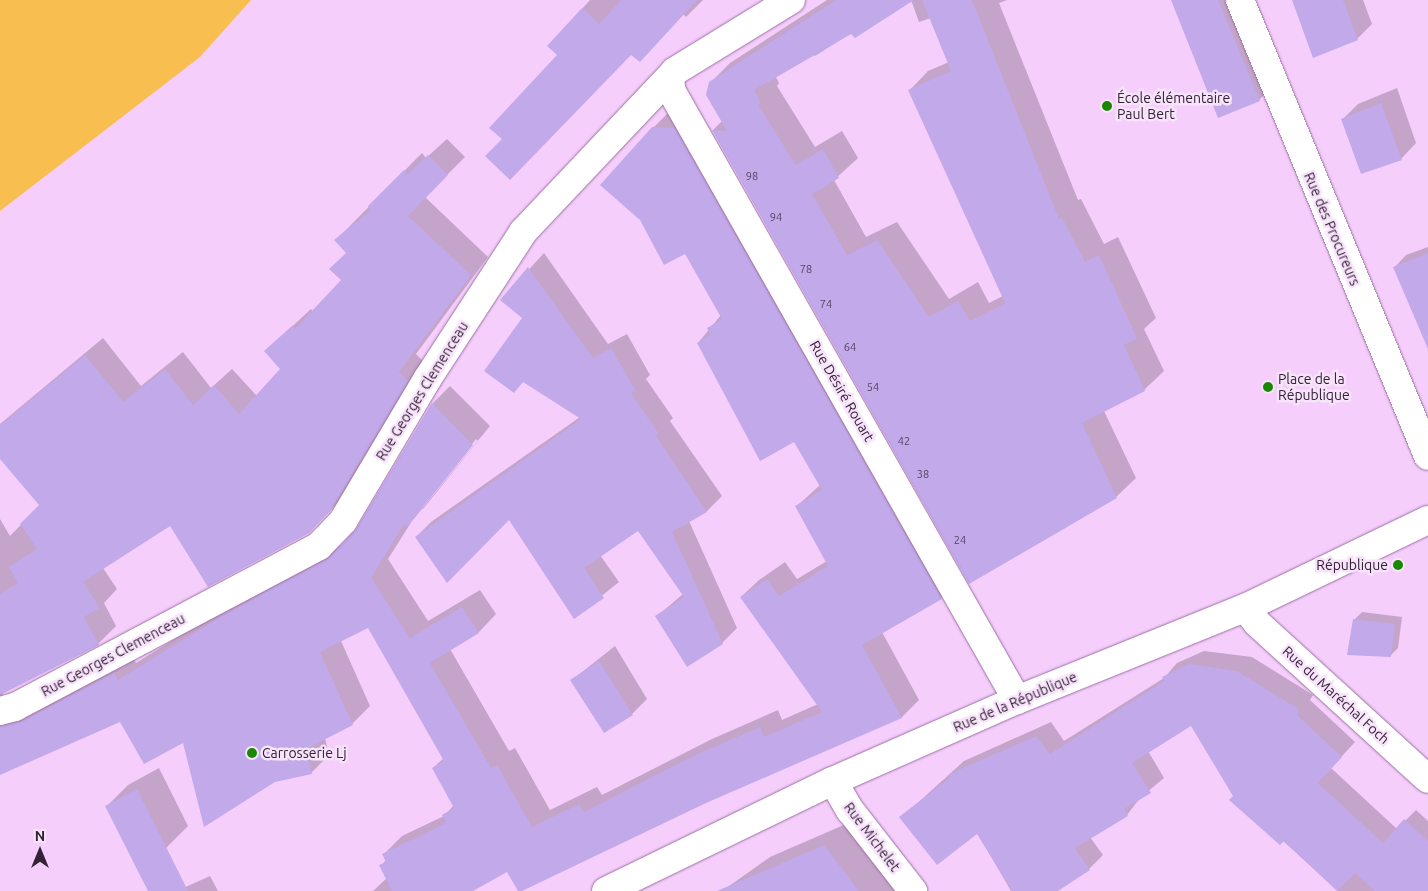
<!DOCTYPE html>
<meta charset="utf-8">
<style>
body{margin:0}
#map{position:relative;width:1428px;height:891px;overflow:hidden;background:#f5cefc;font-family:Ubuntu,sans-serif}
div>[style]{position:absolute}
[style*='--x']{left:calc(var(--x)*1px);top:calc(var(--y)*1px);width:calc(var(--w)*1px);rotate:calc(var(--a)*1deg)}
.green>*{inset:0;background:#f8bf50}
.shadow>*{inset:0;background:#0003}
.building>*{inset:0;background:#c1a9ea}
.roads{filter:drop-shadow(0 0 1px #9c6fa4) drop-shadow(0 0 1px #9c6fa4)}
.minor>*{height:28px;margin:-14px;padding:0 14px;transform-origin:14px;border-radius:14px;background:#fff}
.dots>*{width:14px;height:14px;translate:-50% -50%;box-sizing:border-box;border:2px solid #f7e3fa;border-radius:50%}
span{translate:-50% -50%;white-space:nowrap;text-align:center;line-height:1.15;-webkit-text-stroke:5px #f7e3fa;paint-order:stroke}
.number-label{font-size:11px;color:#564363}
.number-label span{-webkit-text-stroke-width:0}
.poi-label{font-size:14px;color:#332136}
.left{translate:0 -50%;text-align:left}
.right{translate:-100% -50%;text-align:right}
.street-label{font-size:14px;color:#332136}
.north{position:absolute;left:15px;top:826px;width:50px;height:50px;-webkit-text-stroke:4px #f7e3fa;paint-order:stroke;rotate:0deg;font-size:14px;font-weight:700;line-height:20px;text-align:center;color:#332136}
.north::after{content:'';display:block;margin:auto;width:18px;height:22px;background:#332136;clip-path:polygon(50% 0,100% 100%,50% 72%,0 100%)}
</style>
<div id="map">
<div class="green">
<i style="clip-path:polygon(0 0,251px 0,200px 57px,0 211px)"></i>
</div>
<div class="shadow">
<i style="clip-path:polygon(590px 0,703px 0,686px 17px,683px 14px,631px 54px,504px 139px,558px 55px,549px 46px)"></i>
<i style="clip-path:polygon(827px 0,903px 0,815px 56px,812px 52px,775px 75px,779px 83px,777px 86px,815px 147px,842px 131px,858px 158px,834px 180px,866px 237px,897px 222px,949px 299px,978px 282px,989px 303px,1003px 296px,909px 91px,928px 71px,949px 62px,931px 18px,919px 22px,911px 0,1007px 0,999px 3px,1078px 200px,1081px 199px,1104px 244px,1118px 237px,1156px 318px,1144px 329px,1164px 371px,1144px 390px,1104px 411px,1136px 478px,1116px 497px,969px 582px,713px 130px,722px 121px,711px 82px,730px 63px)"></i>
<i style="clip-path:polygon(1173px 0,1245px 0,1278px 81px,1259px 100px)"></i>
<i style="clip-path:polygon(1293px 0,1363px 0,1372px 24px,1357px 39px)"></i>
<i style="clip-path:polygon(1397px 88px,1416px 143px,1401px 159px,1343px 119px,1358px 104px)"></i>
<i style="clip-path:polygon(evenodd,671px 110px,959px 581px,941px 598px,882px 632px,919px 700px,902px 717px,507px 870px,469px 891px,373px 891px,387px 878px,381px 866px,386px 860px,384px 854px,402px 836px,444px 816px,454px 805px,433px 768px,444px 758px,368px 626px,341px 641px,370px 706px,352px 724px,325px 738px,329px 755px,311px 773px,184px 741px,120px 721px,0 772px,0 519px,10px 536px,40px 505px,0 457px,0 424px,103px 338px,141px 386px,183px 352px,211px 388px,232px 369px,257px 396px,281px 369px,284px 334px,311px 309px,313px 311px,342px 280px,347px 253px,336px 240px,422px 153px,426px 158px,447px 139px,465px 157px,425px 197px,488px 257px,416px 354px,425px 363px,348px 492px,327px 514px,171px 525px,103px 568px,117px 589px,104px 603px,116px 626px,98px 644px,4px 691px,2px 696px,7px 705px,132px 656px,136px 663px,244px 596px,345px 543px,357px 530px,433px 403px,450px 386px,490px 426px,412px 521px,388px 559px,428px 621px,480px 590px,496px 614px,479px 632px,450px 649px,509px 751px,515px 748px,550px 810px,597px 787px,602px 795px,712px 739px,778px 710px,782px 720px,818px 704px,741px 597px,759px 580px,785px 562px,797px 579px,827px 561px,796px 507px,820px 485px,794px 440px,698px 343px,721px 315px,653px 128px,671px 110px,476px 439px,478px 441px,423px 509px,422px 507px,476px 439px)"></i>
<i style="clip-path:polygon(1428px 247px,1428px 322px,1394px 268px,1406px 255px)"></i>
<i style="clip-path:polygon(544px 253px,608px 344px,627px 334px,650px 375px,646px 379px,673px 418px,670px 421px,722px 496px,707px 511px,689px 521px,737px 628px,722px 643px,656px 617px,683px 594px,638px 530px,600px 555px,619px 582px,574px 618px,510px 518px,416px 537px,431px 522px,580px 417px,524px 381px,514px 391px,524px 317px,501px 300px)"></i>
<i style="clip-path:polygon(1362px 612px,1402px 617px,1398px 648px,1390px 656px,1354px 620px)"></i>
<i style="clip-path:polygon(615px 646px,647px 699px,632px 714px,572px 680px)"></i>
<i style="clip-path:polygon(1204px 651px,1252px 657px,1313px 695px,1310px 700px,1355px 742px,1331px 768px,1397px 829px,1416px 810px,1428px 821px,1428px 891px,1338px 891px,1234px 796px,1192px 724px,1148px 751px,1164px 778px,1140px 798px,1127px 815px,1090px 837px,1103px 855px,1089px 869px,1056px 891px,1011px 891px,977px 832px,901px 818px,964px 761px,1051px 722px,1064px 741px,1164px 678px,1177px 663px)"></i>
<i style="clip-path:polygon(159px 768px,188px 826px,166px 848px,106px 807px,128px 785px)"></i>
<i style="clip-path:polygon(846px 824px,899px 891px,722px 891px,770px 857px)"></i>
<i style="clip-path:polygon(210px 876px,218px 891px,178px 891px,179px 890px)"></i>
</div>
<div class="building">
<i style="clip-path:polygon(621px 0,697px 0,640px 62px,631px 55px,510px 180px,485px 156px,502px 139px,489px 128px,557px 55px,547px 46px,582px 8px,599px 24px)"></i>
<i style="clip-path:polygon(836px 0,914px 0,855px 38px,851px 34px,754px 90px,761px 103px,758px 105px,796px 165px,823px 149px,839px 178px,812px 194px,847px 255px,877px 240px,929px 317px,958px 301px,970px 321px,1005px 303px,908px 90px,951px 71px,922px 0,972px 0,1059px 219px,1062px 217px,1085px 262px,1099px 255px,1137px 338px,1124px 345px,1145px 391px,1082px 423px,1117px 498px,969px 584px,712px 130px,727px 131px,706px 95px,709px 82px)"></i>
<i style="clip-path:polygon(1171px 0,1218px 0,1260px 101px,1218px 118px)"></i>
<i style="clip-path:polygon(1292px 0,1343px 0,1358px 40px,1313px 58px)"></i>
<i style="clip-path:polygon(1381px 103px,1402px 160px,1361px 174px,1341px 119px)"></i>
<i style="clip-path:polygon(652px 127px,675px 128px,942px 599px,862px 645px,902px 718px,706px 803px,522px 891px,518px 891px,507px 872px,473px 891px,392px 891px,379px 865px,386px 862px,382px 854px,446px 823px,442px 815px,454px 808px,432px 768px,444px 761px,368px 628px,320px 652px,353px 725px,306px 749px,312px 774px,275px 782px,204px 827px,183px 743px,144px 764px,120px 722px,0 775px,0 726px,22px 721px,114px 673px,118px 680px,225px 614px,330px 557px,356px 529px,432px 403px,473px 445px,407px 527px,404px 524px,371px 578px,410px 638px,462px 607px,479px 633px,430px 663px,491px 768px,497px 765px,532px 827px,579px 804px,584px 812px,693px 756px,760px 727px,764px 737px,822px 712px,740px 597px,767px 579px,779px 596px,828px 566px,795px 506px,822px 490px,794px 442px,760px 461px,697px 343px,710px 335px,707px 328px,722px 319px,685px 254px,664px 265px,640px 220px,600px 185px)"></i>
<i style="clip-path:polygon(428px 155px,448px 175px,408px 216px,471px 275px,399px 372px,408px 381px,330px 511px,309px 533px,208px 587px,170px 526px,83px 582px,100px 608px,84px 617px,99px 645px,0 695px,0 594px,18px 583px,9px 567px,37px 549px,20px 524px,39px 505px,0 459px,0 425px,85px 355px,123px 402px,165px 369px,193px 405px,214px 385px,239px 414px,280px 369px,264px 351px,292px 326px,295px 329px,341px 280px,329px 269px,346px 253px,334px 240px,371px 210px,368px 206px,404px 170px,408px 174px)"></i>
<i style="clip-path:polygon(1428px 253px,1428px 349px,1393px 267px)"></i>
<i style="clip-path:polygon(528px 267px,593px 358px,611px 348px,636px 391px,631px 393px,659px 434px,656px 436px,707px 512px,672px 532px,723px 644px,687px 667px,655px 616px,684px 597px,638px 531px,584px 568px,604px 598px,574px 619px,509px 520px,447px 583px,415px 537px,581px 419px,523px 382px,514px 393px,484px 371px,522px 318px,500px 300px)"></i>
<i style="clip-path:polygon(1353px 619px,1395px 624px,1391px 657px,1347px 655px)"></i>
<i style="clip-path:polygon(599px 661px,633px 715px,604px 733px,570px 680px)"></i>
<i style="clip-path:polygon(1189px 664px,1237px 671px,1300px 710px,1297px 715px,1342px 757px,1318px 783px,1383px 843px,1404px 819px,1428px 841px,1428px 891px,1375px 891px,1355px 873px,1337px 891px,1284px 841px,1280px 845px,1229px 800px,1233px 796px,1191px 726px,1132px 763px,1151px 793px,1124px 809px,1128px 816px,1075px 848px,1090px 870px,1058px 891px,1012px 891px,977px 834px,937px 865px,899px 817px,951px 777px,949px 774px,1036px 736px,1050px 754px,1164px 681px,1162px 677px)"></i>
<i style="clip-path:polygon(137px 789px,188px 891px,148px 891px,105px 806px)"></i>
<i style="clip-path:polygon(824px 845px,859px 891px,717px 891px)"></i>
</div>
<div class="roads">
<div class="minor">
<i style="--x:1240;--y:0;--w:493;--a:67.6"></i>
<i style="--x:670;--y:80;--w:12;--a:81"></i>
<i style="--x:672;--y:92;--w:699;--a:60.43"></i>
<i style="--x:1245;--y:608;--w:19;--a:51"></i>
<i style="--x:1257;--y:623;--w:231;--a:42.4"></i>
<i style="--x:0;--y:711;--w:16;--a:-15"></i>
<i style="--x:15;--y:707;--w:344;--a:-27.9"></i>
<i style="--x:319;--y:546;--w:35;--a:-46"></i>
<i style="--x:343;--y:521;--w:166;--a:-59.3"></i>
<i style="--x:428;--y:378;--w:174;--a:-56.9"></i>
<i style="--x:523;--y:232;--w:221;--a:-46.6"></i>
<i style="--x:675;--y:71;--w:136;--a:-31.5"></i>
<i style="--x:833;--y:781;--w:34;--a:60"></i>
<i style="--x:850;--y:810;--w:103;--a:52.1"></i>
<i style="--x:606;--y:891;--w:252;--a:-25.9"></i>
<i style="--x:833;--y:781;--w:201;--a:-23.8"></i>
<i style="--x:1017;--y:700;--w:246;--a:-22"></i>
<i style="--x:1245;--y:608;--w:203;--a:-25.7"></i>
</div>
</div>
<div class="dots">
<i style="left:1107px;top:106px;background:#1a8701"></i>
<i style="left:1268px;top:387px;background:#1a8701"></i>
<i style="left:1398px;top:565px;background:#1a8701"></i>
<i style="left:252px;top:753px;background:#1a8701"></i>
</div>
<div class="number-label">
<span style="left:752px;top:176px">98</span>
<span style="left:776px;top:217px">94</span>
<span style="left:806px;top:269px">78</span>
<span style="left:826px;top:304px">74</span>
<span style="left:850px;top:347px">64</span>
<span style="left:873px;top:387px">54</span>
<span style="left:904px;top:441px">42</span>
<span style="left:923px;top:474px">38</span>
<span style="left:960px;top:540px">24</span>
</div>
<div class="poi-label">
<span class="left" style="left:1117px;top:106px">École élémentaire<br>Paul Bert</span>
<span class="left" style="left:1278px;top:387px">Place de la<br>République</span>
<span class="right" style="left:1388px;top:565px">République</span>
<span class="left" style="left:262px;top:753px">Carrosserie Lj</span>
</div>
<div class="street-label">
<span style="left:1332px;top:229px;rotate:67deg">Rue des Procureurs</span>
<span style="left:422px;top:391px;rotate:-58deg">Rue Georges Clemenceau</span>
<span style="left:842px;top:391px;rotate:60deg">Rue Désiré Rouart</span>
<span style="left:113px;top:655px;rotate:-28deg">Rue Georges Clemenceau</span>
<span style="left:1336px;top:695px;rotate:42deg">Rue du Maréchal Foch</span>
<span style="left:1015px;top:702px;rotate:-23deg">Rue de la République</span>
<span style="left:872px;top:837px;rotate:53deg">Rue Michelet</span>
</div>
<div class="north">N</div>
</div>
